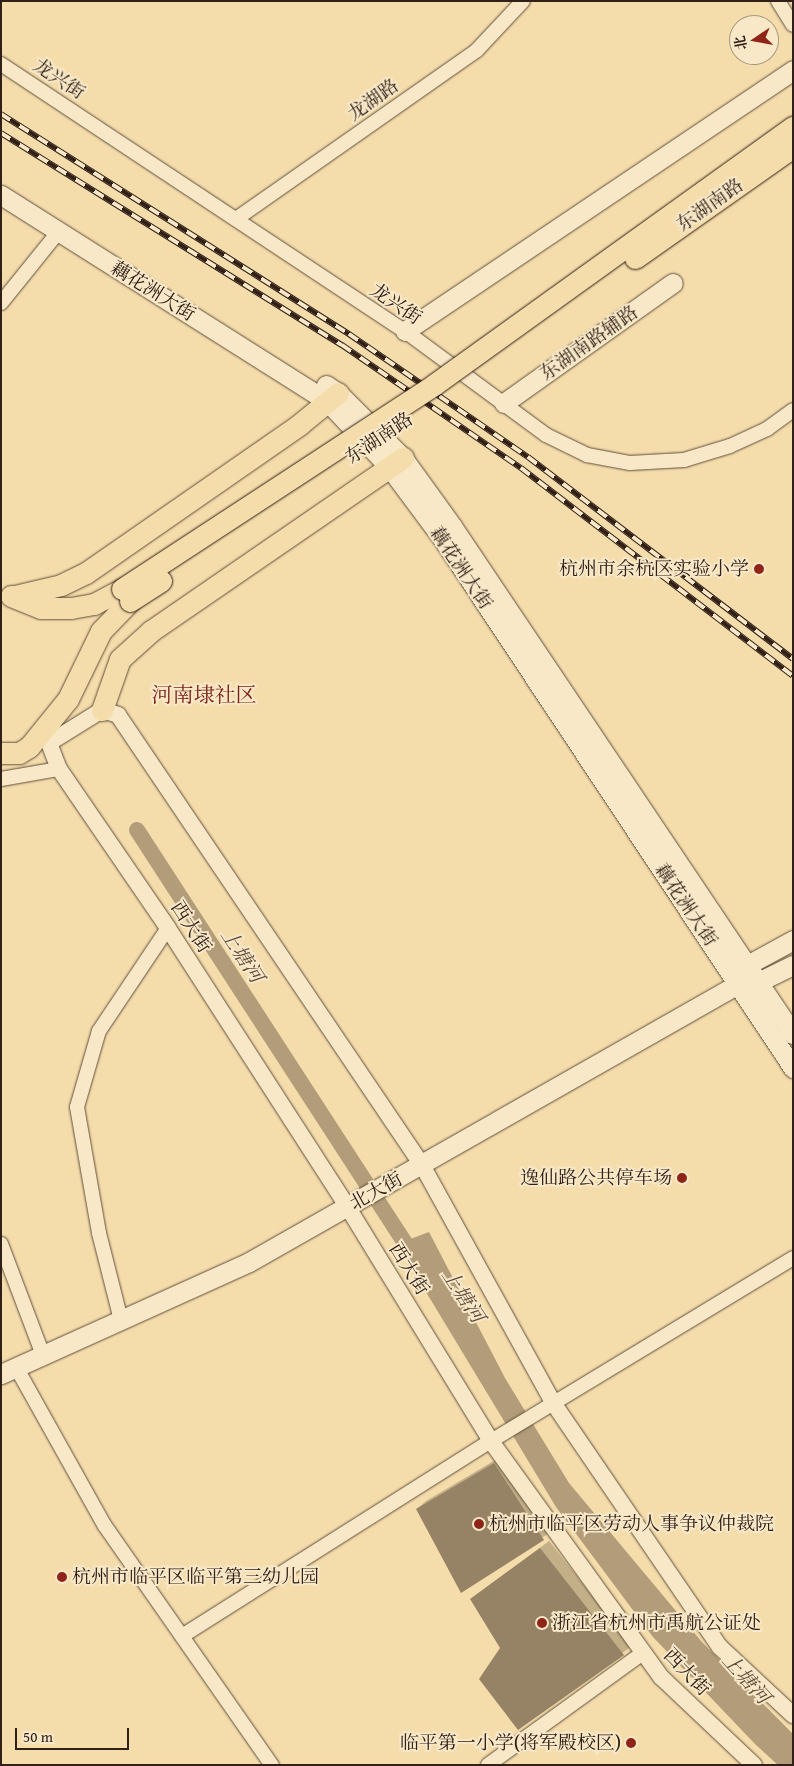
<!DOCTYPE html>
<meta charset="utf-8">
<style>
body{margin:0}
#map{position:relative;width:794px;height:1766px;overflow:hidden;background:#f5dcab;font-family:"Gentium Book Plus","Noto Serif SC",serif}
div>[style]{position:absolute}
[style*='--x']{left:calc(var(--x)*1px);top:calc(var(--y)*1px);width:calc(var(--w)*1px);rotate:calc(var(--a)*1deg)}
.water>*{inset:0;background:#b29c79}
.shadow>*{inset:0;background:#0003}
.canal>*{height:16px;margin:-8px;padding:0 8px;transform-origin:8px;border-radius:8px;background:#b29c79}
.building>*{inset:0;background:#968264}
.roads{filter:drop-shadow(0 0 1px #614f3d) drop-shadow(0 0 1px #614f3d)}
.minor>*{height:14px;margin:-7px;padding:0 7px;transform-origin:7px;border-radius:7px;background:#f8e8c8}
.tertiary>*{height:16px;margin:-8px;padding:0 8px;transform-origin:8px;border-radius:8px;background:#f8e8c8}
.secondary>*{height:19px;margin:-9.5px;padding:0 9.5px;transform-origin:9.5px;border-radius:9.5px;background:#f8e8c8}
.primary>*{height:21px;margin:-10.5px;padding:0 10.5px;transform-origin:10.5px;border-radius:10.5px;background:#f5dcab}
.rail>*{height:5.5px;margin-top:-2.75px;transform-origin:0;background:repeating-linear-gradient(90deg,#f8e8c8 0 11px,#302018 0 22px);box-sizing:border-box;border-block:1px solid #302018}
.bridges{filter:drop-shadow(0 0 1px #302018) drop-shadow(0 0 1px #302018)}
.primary-bridge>*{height:21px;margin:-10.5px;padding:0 10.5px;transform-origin:10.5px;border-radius:10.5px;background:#f5dcab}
.dots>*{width:14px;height:14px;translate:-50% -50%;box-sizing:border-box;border:2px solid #f8e8c8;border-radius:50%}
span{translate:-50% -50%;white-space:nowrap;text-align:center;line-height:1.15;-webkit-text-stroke:4px #f8e8c8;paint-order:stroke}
.street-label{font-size:19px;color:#302018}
.poi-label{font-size:19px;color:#302018}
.right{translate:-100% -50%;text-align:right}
.left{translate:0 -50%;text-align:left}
.water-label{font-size:20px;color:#5e4b3a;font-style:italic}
.quarter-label{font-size:21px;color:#7a1f14}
.frame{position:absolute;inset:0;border:2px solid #302018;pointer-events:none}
.north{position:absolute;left:729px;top:15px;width:50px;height:50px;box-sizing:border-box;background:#f8e8c8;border:1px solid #a89882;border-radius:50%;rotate:258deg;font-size:14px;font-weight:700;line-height:20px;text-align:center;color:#302018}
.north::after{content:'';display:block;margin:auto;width:18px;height:22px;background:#8f2418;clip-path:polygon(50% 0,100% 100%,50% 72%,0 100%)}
.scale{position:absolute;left:15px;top:1728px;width:114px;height:22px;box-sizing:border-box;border:2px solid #302018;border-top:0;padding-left:6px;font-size:15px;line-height:18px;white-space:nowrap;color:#302018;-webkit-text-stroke:4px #f8e8c8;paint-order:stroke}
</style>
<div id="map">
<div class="water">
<i style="clip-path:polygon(429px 1232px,505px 1378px,569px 1483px,701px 1641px,793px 1734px,793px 1765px,778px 1765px,755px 1744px,653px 1637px,556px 1507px,397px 1244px)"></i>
</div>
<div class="shadow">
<i style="clip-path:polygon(502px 1456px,552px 1531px,462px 1591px,417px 1509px,426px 1501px)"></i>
<i style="clip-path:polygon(549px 1541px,632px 1646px,518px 1729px,501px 1648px,471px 1599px)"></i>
</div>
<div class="canal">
<i style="--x:137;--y:830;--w:513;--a:57.02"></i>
</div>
<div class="building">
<i style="clip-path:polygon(494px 1463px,544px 1540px,461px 1593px,416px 1509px)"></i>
<i style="clip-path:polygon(540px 1548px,624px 1655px,518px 1730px,479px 1679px,500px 1648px,470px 1599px)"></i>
</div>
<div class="roads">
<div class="minor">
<i style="--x:778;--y:1;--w:28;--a:58"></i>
<i style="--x:1;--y:64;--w:484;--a:33.5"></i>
<i style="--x:405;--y:331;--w:175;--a:36.4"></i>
<i style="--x:546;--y:435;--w:46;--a:26"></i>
<i style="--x:587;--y:455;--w:44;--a:10.5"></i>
<i style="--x:630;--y:463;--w:54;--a:-3.2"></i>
<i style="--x:684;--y:460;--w:48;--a:-16.9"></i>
<i style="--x:730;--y:446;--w:41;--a:-24.7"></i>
<i style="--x:767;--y:429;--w:32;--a:-36"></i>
<i style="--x:236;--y:219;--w:294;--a:-35"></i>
<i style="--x:477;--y:50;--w:67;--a:-46.8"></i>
<i style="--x:1;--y:303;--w:92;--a:-51.1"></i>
<i style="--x:1;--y:779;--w:59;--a:-9.8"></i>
<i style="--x:1;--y:1244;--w:119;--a:69.3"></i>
<i style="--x:121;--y:1320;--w:90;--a:-104.2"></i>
<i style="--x:99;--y:1233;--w:128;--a:-99.9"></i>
<i style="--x:77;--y:1107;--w:79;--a:-73.9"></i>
<i style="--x:99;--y:1031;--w:124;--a:-56.2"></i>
<i style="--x:16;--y:1367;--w:182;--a:60.8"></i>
<i style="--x:105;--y:1526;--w:292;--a:55.1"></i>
<i style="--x:182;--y:1636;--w:365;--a:-32.3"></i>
<i style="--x:491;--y:1441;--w:353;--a:-31.2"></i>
<i style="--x:488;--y:1765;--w:191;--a:-35.9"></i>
</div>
<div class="tertiary">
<i style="--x:754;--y:1765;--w:128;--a:-136.6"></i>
<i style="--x:661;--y:1677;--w:291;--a:-125.8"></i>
<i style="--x:491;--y:1441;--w:276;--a:-121.5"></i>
<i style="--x:347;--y:1206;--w:331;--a:-122.8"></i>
<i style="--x:168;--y:928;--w:193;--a:-124.4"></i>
<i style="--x:59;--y:769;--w:28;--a:-111"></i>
<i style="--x:49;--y:743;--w:62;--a:-31.9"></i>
<i style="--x:102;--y:710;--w:17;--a:17"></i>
<i style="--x:118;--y:715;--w:543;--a:55.96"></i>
<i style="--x:422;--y:1165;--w:273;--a:61.1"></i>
<i style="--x:554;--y:1404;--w:294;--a:55.7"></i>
<i style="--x:720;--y:1647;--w:100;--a:43"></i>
</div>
<div class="secondary">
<i style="--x:1;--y:195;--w:386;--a:32.3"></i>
<i style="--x:327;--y:401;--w:92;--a:46.8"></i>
<i style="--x:390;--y:468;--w:87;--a:53.4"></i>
<i style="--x:442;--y:538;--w:636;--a:56.48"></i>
<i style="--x:405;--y:331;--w:468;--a:-33.9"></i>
<i style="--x:326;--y:385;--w:14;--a:34"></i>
<i style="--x:338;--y:393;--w:92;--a:45"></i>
<i style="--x:403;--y:458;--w:84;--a:54.2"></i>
<i style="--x:452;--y:526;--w:612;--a:56.13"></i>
<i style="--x:504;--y:403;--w:207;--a:-35.4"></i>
<i style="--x:744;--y:974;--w:11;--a:-63"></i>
<i style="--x:749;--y:964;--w:50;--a:-28.6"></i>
<i style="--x:1;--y:1374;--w:272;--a:-24.3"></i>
<i style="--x:249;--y:1262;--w:562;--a:-29.62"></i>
<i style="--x:738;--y:984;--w:22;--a:-8"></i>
<i style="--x:760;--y:981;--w:37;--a:-26"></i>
</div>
<div class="primary">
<i style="--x:11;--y:596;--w:32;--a:22"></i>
<i style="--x:41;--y:608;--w:30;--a:0"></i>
<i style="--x:71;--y:608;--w:23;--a:-10"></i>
<i style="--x:94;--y:604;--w:32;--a:-28"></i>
<i style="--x:15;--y:596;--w:47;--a:-13.4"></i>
<i style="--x:61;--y:585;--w:28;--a:-26"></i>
<i style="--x:86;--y:573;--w:261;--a:-34.8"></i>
<i style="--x:300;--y:424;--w:49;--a:-39.2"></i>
<i style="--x:102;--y:710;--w:54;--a:-70.6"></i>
<i style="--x:120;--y:659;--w:42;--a:-42.1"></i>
<i style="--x:151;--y:631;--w:306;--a:-34.5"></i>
<i style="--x:1;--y:753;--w:18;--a:0"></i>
<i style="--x:19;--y:753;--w:12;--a:-31"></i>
<i style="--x:29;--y:747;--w:62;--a:-50.9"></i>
<i style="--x:68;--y:699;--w:76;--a:-64.1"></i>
<i style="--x:101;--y:631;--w:42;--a:-46"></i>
</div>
</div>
<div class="rail">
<i style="--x:1;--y:114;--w:412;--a:32.3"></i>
<i style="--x:349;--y:334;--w:217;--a:34.5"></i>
<i style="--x:528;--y:457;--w:333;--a:37.3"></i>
<i style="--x:1;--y:133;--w:402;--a:31.9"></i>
<i style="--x:342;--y:345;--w:217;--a:34.5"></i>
<i style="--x:521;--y:468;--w:342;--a:37.4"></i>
</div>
<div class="bridges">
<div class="primary-bridge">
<i style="--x:635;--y:258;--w:193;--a:-35.1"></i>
<i style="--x:122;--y:589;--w:374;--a:-33.2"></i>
<i style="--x:435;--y:384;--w:441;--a:-35.7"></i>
<i style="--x:130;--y:601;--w:37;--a:-33"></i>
</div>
</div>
<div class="dots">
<i style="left:759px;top:569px;background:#8f2418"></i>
<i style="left:682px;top:1178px;background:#8f2418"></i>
<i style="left:479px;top:1524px;background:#8f2418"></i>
<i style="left:62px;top:1577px;background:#8f2418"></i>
<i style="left:542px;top:1623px;background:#8f2418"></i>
<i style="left:631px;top:1743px;background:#8f2418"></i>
</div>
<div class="street-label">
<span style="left:59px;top:79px;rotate:34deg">龙兴街</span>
<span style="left:373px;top:100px;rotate:-35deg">龙湖路</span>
<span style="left:710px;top:205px;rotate:-35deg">东湖南路</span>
<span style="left:153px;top:291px;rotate:32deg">藕花洲大街</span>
<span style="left:396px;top:304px;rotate:34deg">龙兴街</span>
<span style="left:589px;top:343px;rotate:-35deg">东湖南路辅路</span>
<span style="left:379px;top:438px;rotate:-34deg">东湖南路</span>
<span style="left:461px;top:568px;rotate:56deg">藕花洲大街</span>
<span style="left:686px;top:905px;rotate:56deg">藕花洲大街</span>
<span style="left:191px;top:927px;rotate:57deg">西大街</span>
<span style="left:376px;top:1191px;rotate:-29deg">北大街</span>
<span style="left:409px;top:1269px;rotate:58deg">西大街</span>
<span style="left:687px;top:1672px;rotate:46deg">西大街</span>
</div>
<div class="poi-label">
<span class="right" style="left:749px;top:569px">杭州市余杭区实验小学</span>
<span class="right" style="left:672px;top:1178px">逸仙路公共停车场</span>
<span class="left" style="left:489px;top:1524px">杭州市临平区劳动人事争议仲裁院</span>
<span class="left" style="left:72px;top:1577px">杭州市临平区临平第三幼儿园</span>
<span class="left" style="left:552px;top:1623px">浙江省杭州市禹航公证处</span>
<span class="right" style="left:621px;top:1743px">临平第一小学(将军殿校区)</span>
</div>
<div class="water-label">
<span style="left:243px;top:955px;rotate:57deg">上塘河</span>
<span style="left:464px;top:1295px;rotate:57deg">上塘河</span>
<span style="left:747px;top:1678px;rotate:48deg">上塘河</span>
</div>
<div class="quarter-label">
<span style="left:204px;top:695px">河南埭社区</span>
</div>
<div class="frame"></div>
<div class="north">北</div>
<div class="scale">50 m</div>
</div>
